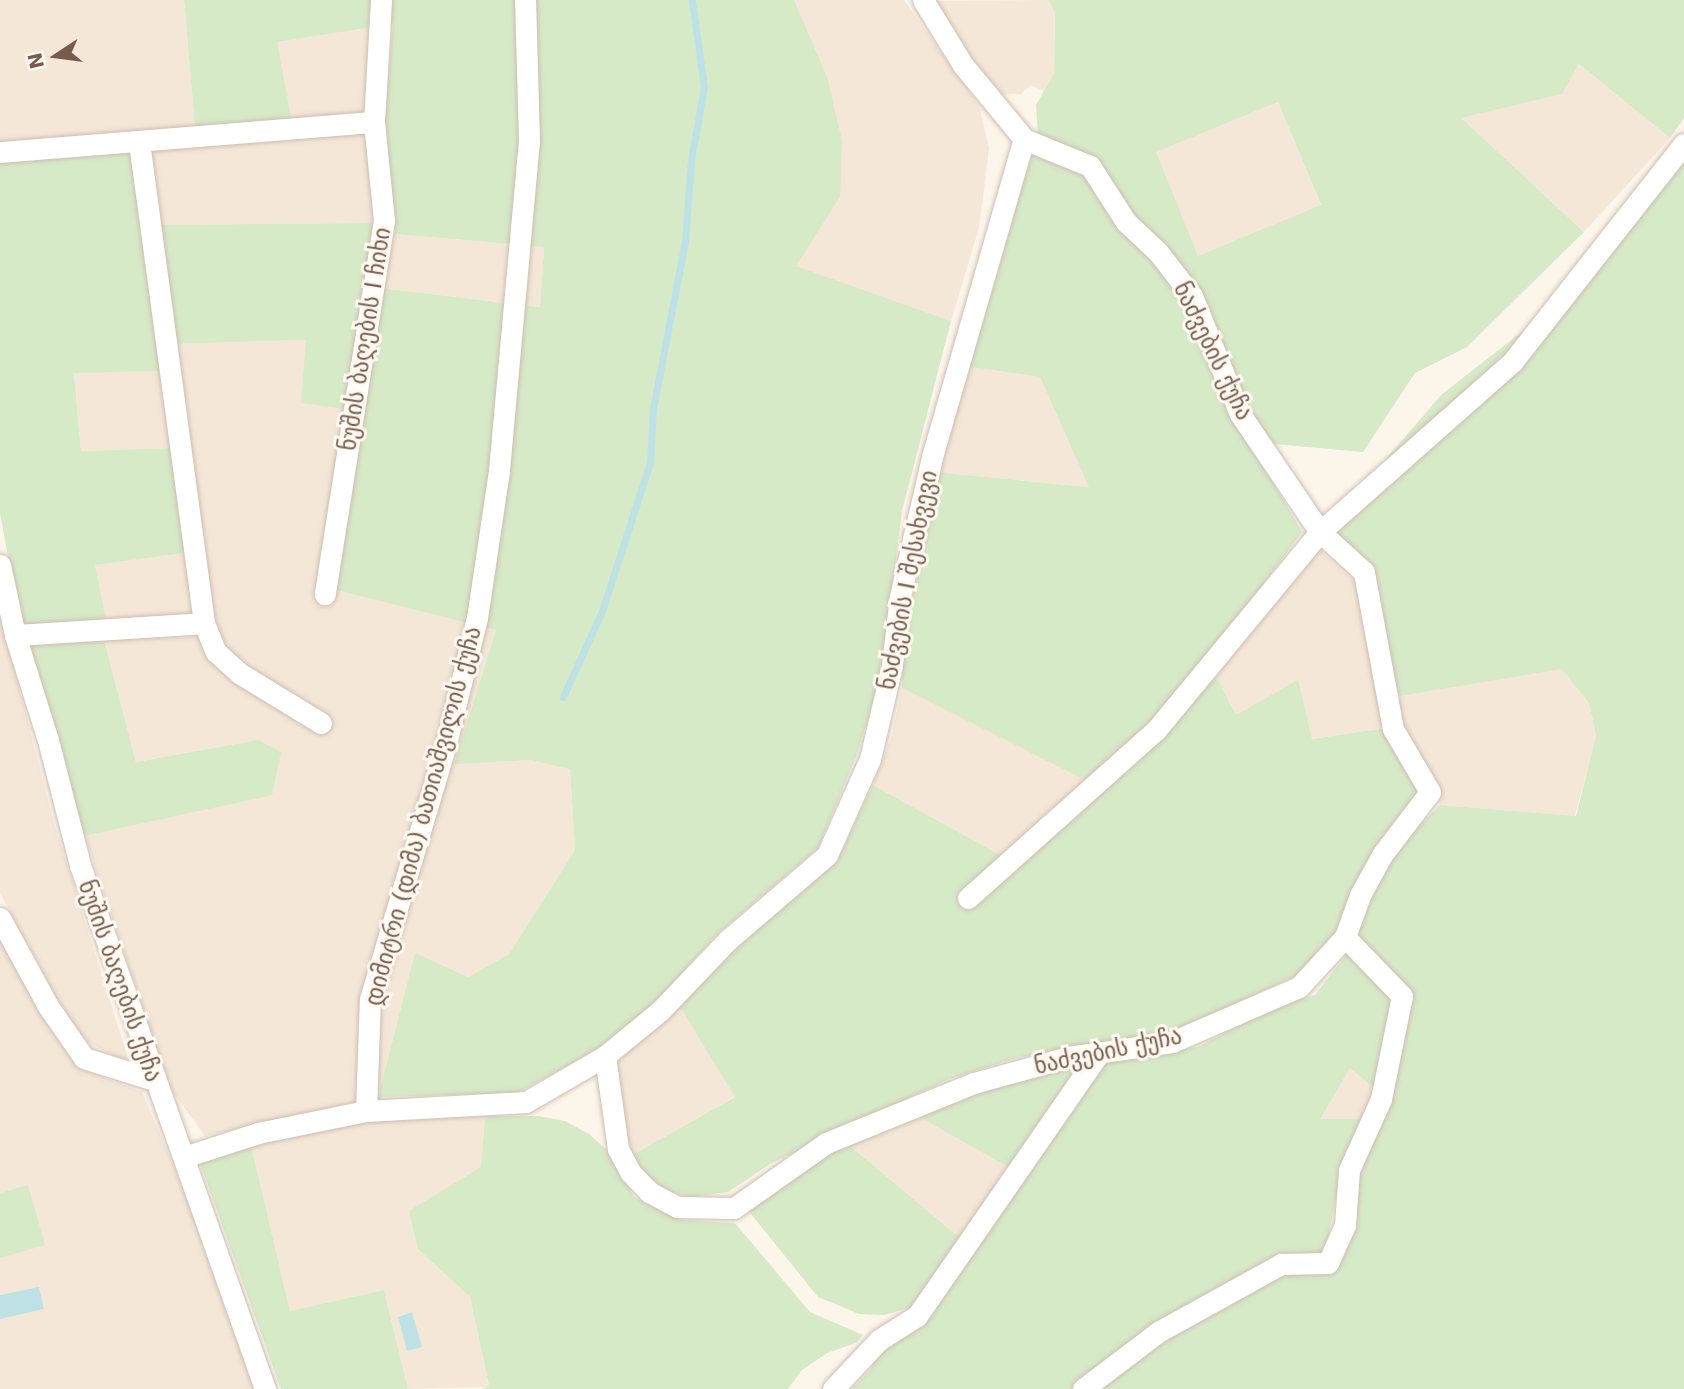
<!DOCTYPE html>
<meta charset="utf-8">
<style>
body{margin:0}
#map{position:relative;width:1684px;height:1389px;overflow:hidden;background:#fcf5ea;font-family:"DejaVu Sans","Noto Sans Georgian",sans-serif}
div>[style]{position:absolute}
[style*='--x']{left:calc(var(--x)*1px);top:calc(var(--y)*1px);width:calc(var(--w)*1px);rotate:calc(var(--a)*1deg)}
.residential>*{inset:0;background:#f4e7d8}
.green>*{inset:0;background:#d6eac8}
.water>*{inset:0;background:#bee1e6}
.stream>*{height:7px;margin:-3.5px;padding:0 3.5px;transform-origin:3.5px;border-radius:3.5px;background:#bee1e6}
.roads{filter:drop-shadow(0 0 2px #cebdaf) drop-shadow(0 0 2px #cebdaf)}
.street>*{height:21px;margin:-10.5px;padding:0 10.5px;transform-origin:10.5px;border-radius:10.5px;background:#fff}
span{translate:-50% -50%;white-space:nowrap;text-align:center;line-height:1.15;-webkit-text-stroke:6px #fff9f1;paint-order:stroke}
.street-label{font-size:23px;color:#775c4d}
.north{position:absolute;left:21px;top:21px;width:70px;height:70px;-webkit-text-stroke:5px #fff9f1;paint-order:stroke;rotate:257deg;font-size:19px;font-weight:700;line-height:28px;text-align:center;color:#775c4d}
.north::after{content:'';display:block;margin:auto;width:24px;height:32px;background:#775c4d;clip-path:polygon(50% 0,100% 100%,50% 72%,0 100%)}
</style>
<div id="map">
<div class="residential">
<i style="clip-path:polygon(0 0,184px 0,195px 127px,0 143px)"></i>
<i style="clip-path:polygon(794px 0,904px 0,979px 106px,989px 148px,984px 189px,979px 228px,951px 321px,795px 266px,839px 197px)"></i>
<i style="clip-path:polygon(1049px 0,1055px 13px,1054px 73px,1044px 91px,1031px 85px,1021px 94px,988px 95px,933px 1px)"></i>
<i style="clip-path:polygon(374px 27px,367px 113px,292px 121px,276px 42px)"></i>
<i style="clip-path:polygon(1579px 64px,1670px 138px,1584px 232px,1460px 118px,1562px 94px)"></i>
<i style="clip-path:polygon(1278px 102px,1321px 206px,1198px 256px,1155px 152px)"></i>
<i style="clip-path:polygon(364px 132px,376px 223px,159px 225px,151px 150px)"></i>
<i style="clip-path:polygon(395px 234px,544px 247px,540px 307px,381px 288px)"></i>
<i style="clip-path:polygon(307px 340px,345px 409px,316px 585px,496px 630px,454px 763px,531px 760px,570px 768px,575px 850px,509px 954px,468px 977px,415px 954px,378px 1097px,205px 1136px,170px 1088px,85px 836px,272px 794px,258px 740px,136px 762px,104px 639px,196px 637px,212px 614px,175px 344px)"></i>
<i style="clip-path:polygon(970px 367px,1040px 377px,1090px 487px,935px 472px)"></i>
<i style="clip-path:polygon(160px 371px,171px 448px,81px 451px,74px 372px)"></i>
<i style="clip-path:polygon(1312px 543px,1360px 586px,1386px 728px,1311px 739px,1236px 715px,1216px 676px)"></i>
<i style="clip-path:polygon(185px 553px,192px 613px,106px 620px,94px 565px)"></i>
<i style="clip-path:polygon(0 613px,54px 823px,128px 1058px,118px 1058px,78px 1037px,0 893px)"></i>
<i style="clip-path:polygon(1562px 668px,1589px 703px,1596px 737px,1575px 816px,1440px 805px,1435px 783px,1400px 721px,1400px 696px)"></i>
<i style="clip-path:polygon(902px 688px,915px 693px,1085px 780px,1004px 857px,873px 785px,891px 738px)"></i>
<i style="clip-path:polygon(0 933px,79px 1068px,142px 1092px,233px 1306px,256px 1389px,0 1389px)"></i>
<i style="clip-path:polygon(680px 1007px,736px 1096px,632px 1155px,619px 1100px,617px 1064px,631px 1040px)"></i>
<i style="clip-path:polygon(1350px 1068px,1376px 1090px,1363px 1119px,1321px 1120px)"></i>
<i style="clip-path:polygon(914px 1114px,1008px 1167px,961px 1239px,848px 1144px)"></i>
<i style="clip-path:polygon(485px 1116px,481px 1167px,418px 1249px,470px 1297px,489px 1387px,408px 1389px,384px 1290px,290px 1311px,251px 1145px,374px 1119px)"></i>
</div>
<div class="green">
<i style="clip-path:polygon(184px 0,794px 0,827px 77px,842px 140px,840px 197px,796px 266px,951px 321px,902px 511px,880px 680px,856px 757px,818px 848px,717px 934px,652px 1006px,601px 1047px,517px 1093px,378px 1097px,415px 953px,468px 977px,509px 954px,575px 850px,570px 769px,531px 760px,454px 764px,496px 630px,332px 589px,381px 288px,540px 307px,544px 247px,395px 234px,385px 120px,393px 24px,277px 42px,292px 121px,195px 127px)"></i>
<i style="clip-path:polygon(evenodd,1049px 0,1684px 0,1684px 118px,1670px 138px,1579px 64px,1562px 94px,1461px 118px,1584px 232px,1467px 347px,1415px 373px,1363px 452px,1274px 444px,1246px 410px,1209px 313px,1129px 215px,1093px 157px,1038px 137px,1036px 105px,1054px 73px,1055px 13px,1049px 0,1278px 102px,1321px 205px,1198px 256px,1156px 152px,1278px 102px)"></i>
<i style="clip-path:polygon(130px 150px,160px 371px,74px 373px,81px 451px,171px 448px,185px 553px,95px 565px,106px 620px,21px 626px,0 513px,0 161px)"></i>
<i style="clip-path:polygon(1033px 150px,1089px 175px,1184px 295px,1204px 354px,1233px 414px,1302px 532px,1203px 664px,1147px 728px,1085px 780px,902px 688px,901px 652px,933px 506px,935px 472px,1089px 487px,1040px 377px,970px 367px)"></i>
<i style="clip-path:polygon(1684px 156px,1684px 1389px,1096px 1389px,1157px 1340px,1283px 1270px,1331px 1269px,1406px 989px,1355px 938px,1393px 852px,1440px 805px,1576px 816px,1596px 736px,1589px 703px,1562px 669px,1400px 696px,1391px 677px,1372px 563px,1332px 539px,1335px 519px,1441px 395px,1542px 316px)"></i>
<i style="clip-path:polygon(376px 223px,345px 409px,301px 403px,306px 340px,175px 344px,159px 225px)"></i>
<i style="clip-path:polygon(104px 639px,136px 762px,258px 740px,281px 752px,272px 795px,85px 836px,27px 640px)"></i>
<i style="clip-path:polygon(1216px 676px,1236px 715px,1298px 680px,1312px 739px,1386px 728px,1419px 791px,1376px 845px,1336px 931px,1309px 969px,1182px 1029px,1020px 1057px,949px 1079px,770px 1164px,728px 1192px,690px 1197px,666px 1190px,644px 1173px,632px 1155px,735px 1097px,680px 1007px,732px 947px,841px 853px,873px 785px,1004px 857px,960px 896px,967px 910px,1167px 729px)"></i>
<i style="clip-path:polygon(1347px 954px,1393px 997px,1376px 1090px,1350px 1068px,1321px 1119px,1363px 1119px,1342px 1166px,1325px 1254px,1279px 1253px,1155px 1326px,1072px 1389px,852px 1389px,870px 1370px,887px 1336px,916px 1329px,933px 1310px,1103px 1060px,1198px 1047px,1277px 1006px,1315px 995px)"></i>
<i style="clip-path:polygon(1084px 1064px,1008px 1167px,914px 1114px,976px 1092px)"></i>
<i style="clip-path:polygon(485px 1116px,539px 1116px,565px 1121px,589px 1134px,609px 1152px,634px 1197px,681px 1220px,735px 1223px,810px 1312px,863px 1335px,856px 1343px,827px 1353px,801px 1371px,788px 1389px,481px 1389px,489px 1386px,470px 1297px,418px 1249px,409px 1211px,481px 1167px)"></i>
<i style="clip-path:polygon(848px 1144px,961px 1239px,916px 1306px,885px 1315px,859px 1314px,818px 1297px,751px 1214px,749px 1203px,808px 1162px)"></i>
<i style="clip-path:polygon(251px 1145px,290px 1311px,384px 1290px,408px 1389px,281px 1389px,199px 1160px)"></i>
<i style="clip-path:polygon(28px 1185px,45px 1245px,0 1258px,0 1193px)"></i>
</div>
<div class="water">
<i style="clip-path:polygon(39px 1287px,44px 1309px,0 1319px,0 1295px)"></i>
<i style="clip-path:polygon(412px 1312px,422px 1347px,407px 1351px,398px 1317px)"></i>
</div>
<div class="stream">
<i style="--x:563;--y:697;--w:94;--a:-65.6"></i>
<i style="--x:602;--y:611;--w:157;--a:-72.1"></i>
<i style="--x:650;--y:462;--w:53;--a:-86.8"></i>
<i style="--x:653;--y:409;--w:170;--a:-79.2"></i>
<i style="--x:685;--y:242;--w:82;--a:-85.8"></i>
<i style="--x:691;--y:160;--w:74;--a:-79.9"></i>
<i style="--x:704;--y:87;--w:88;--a:-97.9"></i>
</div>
<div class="roads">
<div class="street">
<i style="--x:374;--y:122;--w:122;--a:-86.7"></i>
<i style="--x:139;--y:142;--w:485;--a:82.3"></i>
<i style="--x:204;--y:623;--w:31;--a:68"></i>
<i style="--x:216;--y:652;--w:31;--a:42"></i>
<i style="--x:239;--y:673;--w:96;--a:31.4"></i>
<i style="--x:0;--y:152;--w:375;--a:-4.6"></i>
<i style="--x:374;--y:122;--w:99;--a:84.2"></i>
<i style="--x:384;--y:220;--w:379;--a:99"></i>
<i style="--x:0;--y:565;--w:72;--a:77.9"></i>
<i style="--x:15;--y:635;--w:110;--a:72.6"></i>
<i style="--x:48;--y:740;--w:129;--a:75.6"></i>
<i style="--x:80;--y:865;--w:556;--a:70.55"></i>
<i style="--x:15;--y:635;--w:189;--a:-3.6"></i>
<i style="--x:968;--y:898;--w:252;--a:-41.8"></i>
<i style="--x:1156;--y:730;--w:257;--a:-50.4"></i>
<i style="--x:1320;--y:532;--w:258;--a:-41.5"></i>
<i style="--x:1513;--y:361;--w:276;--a:-51.8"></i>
<i style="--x:0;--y:918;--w:100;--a:61.4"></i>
<i style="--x:48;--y:1006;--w:63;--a:55.3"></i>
<i style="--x:84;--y:1058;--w:73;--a:17.4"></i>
<i style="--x:605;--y:1056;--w:94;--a:82"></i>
<i style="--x:618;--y:1149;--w:26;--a:62"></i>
<i style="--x:630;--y:1172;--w:28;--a:46"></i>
<i style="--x:649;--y:1192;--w:32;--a:28"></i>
<i style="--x:677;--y:1207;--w:57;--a:1"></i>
<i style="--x:734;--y:1208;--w:113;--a:-35.2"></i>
<i style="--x:826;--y:1143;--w:160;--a:-22.1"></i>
<i style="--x:974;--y:1083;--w:98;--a:-15.5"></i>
<i style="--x:1068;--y:1057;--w:105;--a:-8.2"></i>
<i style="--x:1172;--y:1042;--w:138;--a:-23.4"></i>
<i style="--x:1299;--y:987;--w:68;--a:-47.4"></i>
<i style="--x:1345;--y:937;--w:45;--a:-70.3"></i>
<i style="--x:1360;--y:895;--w:46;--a:-61.2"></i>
<i style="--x:1382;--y:855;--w:79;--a:-52.7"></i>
<i style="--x:1430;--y:792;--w:73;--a:-120.4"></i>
<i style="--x:1393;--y:729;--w:160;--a:-100.5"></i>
<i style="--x:1364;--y:572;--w:59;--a:-137.7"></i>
<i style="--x:1320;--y:532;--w:143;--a:-124.1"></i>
<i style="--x:1240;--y:414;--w:127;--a:-112.1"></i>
<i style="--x:1192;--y:296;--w:56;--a:-127.7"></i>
<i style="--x:1158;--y:252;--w:44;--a:-136.8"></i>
<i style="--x:1126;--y:222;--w:67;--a:-122.7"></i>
<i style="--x:1090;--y:166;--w:71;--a:-157.8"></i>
<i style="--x:366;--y:1111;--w:112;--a:-88"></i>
<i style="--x:370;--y:999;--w:266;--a:-73.4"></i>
<i style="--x:446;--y:744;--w:130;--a:-76.2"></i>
<i style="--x:477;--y:618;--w:150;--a:-81.5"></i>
<i style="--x:499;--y:470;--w:330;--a:-84.8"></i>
<i style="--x:529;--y:141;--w:141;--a:-91.6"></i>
<i style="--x:184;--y:1157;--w:78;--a:-18"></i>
<i style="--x:258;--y:1133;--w:110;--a:-11.5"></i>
<i style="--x:366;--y:1111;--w:160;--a:-3.2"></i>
<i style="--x:526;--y:1102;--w:91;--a:-30.2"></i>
<i style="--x:605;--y:1056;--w:72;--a:-39.4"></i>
<i style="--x:661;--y:1010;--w:97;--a:-46.3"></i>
<i style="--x:728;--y:940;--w:130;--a:-40.6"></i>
<i style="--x:827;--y:855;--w:105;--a:-65.9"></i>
<i style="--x:870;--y:759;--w:97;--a:-76.8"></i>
<i style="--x:892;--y:665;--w:69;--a:-83.4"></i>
<i style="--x:900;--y:596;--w:143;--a:-77"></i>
<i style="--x:932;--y:457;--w:331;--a:-73.9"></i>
<i style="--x:1024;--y:139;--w:96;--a:-129.5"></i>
<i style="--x:963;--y:65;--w:76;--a:-121.6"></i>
<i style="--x:833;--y:1389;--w:67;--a:-46.8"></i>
<i style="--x:879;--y:1340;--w:45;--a:-32.3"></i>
<i style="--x:917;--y:1316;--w:320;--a:-55.3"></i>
<i style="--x:1083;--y:1389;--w:94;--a:-37.2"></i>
<i style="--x:1158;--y:1332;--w:141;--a:-28.9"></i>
<i style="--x:1281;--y:1264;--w:47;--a:-1.2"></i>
<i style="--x:1328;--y:1263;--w:42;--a:-65.9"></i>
<i style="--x:1345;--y:1225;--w:55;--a:-85.8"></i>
<i style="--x:1349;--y:1170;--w:78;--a:-65.7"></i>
<i style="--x:1381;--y:1099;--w:105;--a:-78.5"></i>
<i style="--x:1402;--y:996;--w:82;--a:-134"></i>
</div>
</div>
<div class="street-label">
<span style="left:365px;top:339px;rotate:-81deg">ნუშის ბაღების I ჩიხი</span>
<span style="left:1213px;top:351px;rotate:64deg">ნაძვების ქუჩა</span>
<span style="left:908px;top:580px;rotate:-79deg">ნაძვების I შესახვევი</span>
<span style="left:423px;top:816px;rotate:-75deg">დიმიტრი (დიმა) ბათიაშვილის ქუჩა</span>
<span style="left:120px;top:981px;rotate:71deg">ნუშის ბაღების ქუჩა</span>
<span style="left:1108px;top:1051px;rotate:-12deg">ნაძვების ქუჩა</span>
</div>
<div class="north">N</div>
</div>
